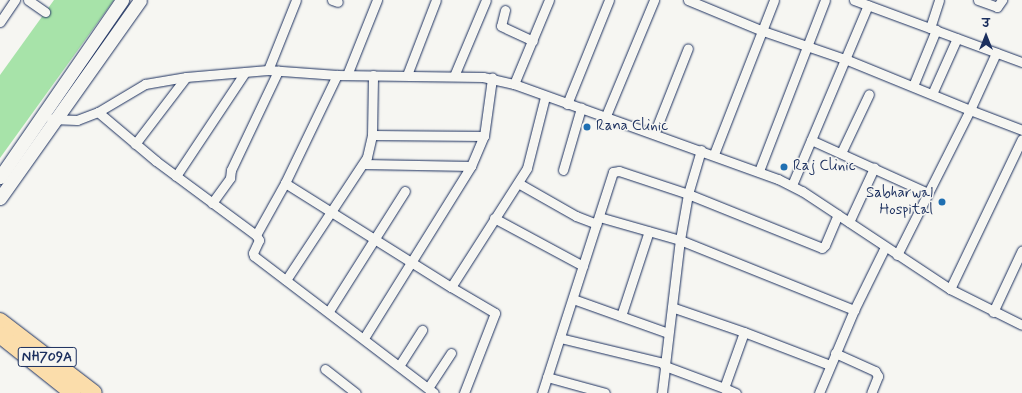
<!DOCTYPE html>
<meta charset="utf-8">
<style>
body{margin:0}
#map{position:relative;width:1022px;height:393px;overflow:hidden;background:#f6f6f2;font-family:Mynerve,"Playpen Sans Deva",sans-serif}
div>[style]{position:absolute}
[style*='--x']{left:calc(var(--x)*1px);top:calc(var(--y)*1px);width:calc(var(--w)*1px);rotate:calc(var(--a)*1deg)}
.green>*{inset:0;background:#a7e3a9}
.roads{filter:drop-shadow(0 0 1px #1b2f5e) drop-shadow(0 0 1px #1b2f5e)}
.street>*{height:9px;margin:-4.5px;padding:0 4.5px;transform-origin:4.5px;border-radius:4.5px;background:#f6f6f2}
.secondary>*{height:13px;margin:-6.5px;padding:0 6.5px;transform-origin:6.5px;border-radius:6.5px;background:#f6f6f2}
.highway>*{height:16px;margin:-8px;padding:0 8px;transform-origin:8px;border-radius:8px;background:#fbddab}
.dots>*{width:11px;height:11px;translate:-50% -50%;box-sizing:border-box;border:2px solid #f6f6f2;border-radius:50%}
span{translate:-50% -50%;white-space:nowrap;text-align:center;line-height:1.15;-webkit-text-stroke:3px #f6f6f2;paint-order:stroke}
.shield-label span{padding:1px 3px;background:#f6f6f2;border:1px solid;border-radius:3px;-webkit-text-stroke-width:0}
.shield-label{font-size:14px;color:#1b2f5e;font-weight:700}
.poi-label{font-size:15px;color:#1b2f5e}
.left{translate:0 -50%;text-align:left}
.right{translate:-100% -50%;text-align:right}
.north{position:absolute;left:966px;top:16px;width:40px;height:40px;-webkit-text-stroke:3px #f6f6f2;paint-order:stroke;rotate:0deg;font-size:11px;font-weight:700;line-height:16px;text-align:center;color:#1b2f5e}
.north::after{content:'';display:block;margin:auto;width:14px;height:18px;background:#1b2f5e;clip-path:polygon(50% 0,100% 100%,50% 72%,0 100%)}
</style>
<div id="map">
<div class="green">
<i style="clip-path:polygon(54px 0,114px 0,0 158px,0 75px)"></i>
</div>
<div class="roads">
<div class="street">
<i style="--x:28;--y:0;--w:21;--a:35"></i>
<i style="--x:332;--y:0;--w:6;--a:18"></i>
<i style="--x:688;--y:0;--w:81;--a:22.5"></i>
<i style="--x:763;--y:31;--w:87;--a:18.9"></i>
<i style="--x:845;--y:59;--w:135;--a:22.2"></i>
<i style="--x:970;--y:110;--w:63;--a:-65.5"></i>
<i style="--x:854;--y:0;--w:179;--a:20.3"></i>
<i style="--x:978;--y:0;--w:20;--a:20"></i>
<i style="--x:997;--y:7;--w:9;--a:-54"></i>
<i style="--x:505;--y:10;--w:16;--a:104"></i>
<i style="--x:501;--y:26;--w:35;--a:25"></i>
<i style="--x:0;--y:22;--w:27;--a:-56"></i>
<i style="--x:930;--y:28;--w:29;--a:-72"></i>
<i style="--x:268;--y:70;--w:75;--a:-68.2"></i>
<i style="--x:347;--y:75;--w:81;--a:-68.2"></i>
<i style="--x:407;--y:75;--w:80;--a:-68.9"></i>
<i style="--x:454;--y:76;--w:82;--a:-67.2"></i>
<i style="--x:514;--y:84;--w:91;--a:-67.4"></i>
<i style="--x:913;--y:86;--w:61;--a:-67.7"></i>
<i style="--x:932;--y:94;--w:61;--a:-65.9"></i>
<i style="--x:567;--y:104;--w:112;--a:-68"></i>
<i style="--x:98;--y:112;--w:76;--a:40.2"></i>
<i style="--x:156;--y:161;--w:124;--a:36.5"></i>
<i style="--x:256;--y:235;--w:6;--a:59"></i>
<i style="--x:259;--y:240;--w:14;--a:115"></i>
<i style="--x:253;--y:253;--w:3;--a:72"></i>
<i style="--x:254;--y:256;--w:226;--a:37.3"></i>
<i style="--x:605;--y:118;--w:128;--a:-67.4"></i>
<i style="--x:51;--y:119;--w:26;--a:2"></i>
<i style="--x:77;--y:120;--w:22;--a:-21"></i>
<i style="--x:98;--y:112;--w:55;--a:-30.8"></i>
<i style="--x:145;--y:84;--w:42;--a:-9.7"></i>
<i style="--x:186;--y:77;--w:82;--a:-4.9"></i>
<i style="--x:268;--y:70;--w:69;--a:4.1"></i>
<i style="--x:337;--y:75;--w:146;--a:0.8"></i>
<i style="--x:483;--y:77;--w:32;--a:13"></i>
<i style="--x:514;--y:84;--w:281;--a:19.8"></i>
<i style="--x:778;--y:179;--w:27;--a:27"></i>
<i style="--x:802;--y:191;--w:178;--a:33.5"></i>
<i style="--x:950;--y:289;--w:80;--a:26.6"></i>
<i style="--x:654;--y:134;--w:92;--a:-68.4"></i>
<i style="--x:372;--y:135;--w:112;--a:0.5"></i>
<i style="--x:811;--y:140;--w:128;--a:24.4"></i>
<i style="--x:135;--y:144;--w:84;--a:-52.7"></i>
<i style="--x:701;--y:150;--w:46;--a:106.5"></i>
<i style="--x:688;--y:194;--w:144;--a:21.9"></i>
<i style="--x:822;--y:248;--w:4;--a:-45"></i>
<i style="--x:825;--y:245;--w:33;--a:-67"></i>
<i style="--x:841;--y:153;--w:65;--a:-64.6"></i>
<i style="--x:714;--y:154;--w:165;--a:-68.7"></i>
<i style="--x:364;--y:164;--w:107;--a:1.1"></i>
<i style="--x:471;--y:166;--w:33;--a:-67"></i>
<i style="--x:484;--y:136;--w:59;--a:-82.1"></i>
<i style="--x:563;--y:170;--w:65;--a:-73.8"></i>
<i style="--x:759;--y:171;--w:183;--a:-68.9"></i>
<i style="--x:176;--y:176;--w:125;--a:-56.4"></i>
<i style="--x:285;--y:183;--w:196;--a:32.1"></i>
<i style="--x:451;--y:287;--w:141;--a:-57.4"></i>
<i style="--x:527;--y:168;--w:73;--a:-75.8"></i>
<i style="--x:518;--y:183;--w:67;--a:29.6"></i>
<i style="--x:576;--y:216;--w:22;--a:21"></i>
<i style="--x:792;--y:185;--w:195;--a:-67.1"></i>
<i style="--x:212;--y:203;--w:31;--a:-54"></i>
<i style="--x:230;--y:178;--w:8;--a:-83"></i>
<i style="--x:231;--y:170;--w:110;--a:-64.6"></i>
<i style="--x:494;--y:218;--w:101;--a:28.3"></i>
<i style="--x:849;--y:222;--w:60;--a:-65.2"></i>
<i style="--x:256;--y:235;--w:60;--a:-60.9"></i>
<i style="--x:285;--y:183;--w:120;--a:-64.3"></i>
<i style="--x:897;--y:255;--w:162;--a:-63.3"></i>
<i style="--x:970;--y:110;--w:56;--a:21"></i>
<i style="--x:286;--y:280;--w:147;--a:-56.6"></i>
<i style="--x:367;--y:157;--w:23;--a:-77"></i>
<i style="--x:372;--y:135;--w:60;--a:-89"></i>
<i style="--x:451;--y:287;--w:51;--a:30.6"></i>
<i style="--x:495;--y:313;--w:86;--a:111.2"></i>
<i style="--x:950;--y:289;--w:166;--a:-64.4"></i>
<i style="--x:573;--y:299;--w:101;--a:19.7"></i>
<i style="--x:329;--y:311;--w:142;--a:-57.7"></i>
<i style="--x:993;--y:312;--w:68;--a:-64.9"></i>
<i style="--x:621;--y:316;--w:89;--a:-71.8"></i>
<i style="--x:744;--y:332;--w:92;--a:21"></i>
<i style="--x:364;--y:338;--w:203;--a:-58.1"></i>
<i style="--x:560;--y:338;--w:106;--a:13.6"></i>
<i style="--x:663;--y:363;--w:5;--a:68"></i>
<i style="--x:665;--y:368;--w:25;--a:97"></i>
<i style="--x:835;--y:353;--w:44;--a:24.2"></i>
<i style="--x:875;--y:371;--w:6;--a:59"></i>
<i style="--x:878;--y:376;--w:18;--a:112"></i>
<i style="--x:665;--y:365;--w:126;--a:-83.2"></i>
<i style="--x:680;--y:240;--w:188;--a:21.9"></i>
<i style="--x:399;--y:366;--w:43;--a:-57.4"></i>
<i style="--x:665;--y:366;--w:63;--a:20.4"></i>
<i style="--x:724;--y:388;--w:59;--a:-70.3"></i>
<i style="--x:744;--y:332;--w:76;--a:-160.9"></i>
<i style="--x:325;--y:369;--w:39;--a:38"></i>
<i style="--x:547;--y:377;--w:60;--a:15.4"></i>
<i style="--x:428;--y:388;--w:42;--a:-56.7"></i>
<i style="--x:724;--y:388;--w:13;--a:23"></i>
<i style="--x:542;--y:393;--w:232;--a:-72.2"></i>
<i style="--x:613;--y:172;--w:6;--a:-9"></i>
<i style="--x:619;--y:171;--w:73;--a:18.4"></i>
<i style="--x:688;--y:194;--w:47;--a:99.9"></i>
<i style="--x:680;--y:240;--w:84;--a:-164.1"></i>
<i style="--x:819;--y:393;--w:90;--a:-67.1"></i>
<i style="--x:854;--y:310;--w:70;--a:-63.8"></i>
</div>
<div class="secondary">
<i style="--x:0;--y:177;--w:215;--a:-55.4"></i>
<i style="--x:0;--y:198;--w:242;--a:-54.7"></i>
</div>
<div class="highway">
<i style="--x:0;--y:321;--w:118;--a:37.5"></i>
<i style="--x:0;--y:335;--w:93;--a:38.5"></i>
</div>
</div>
<div class="dots">
<i style="left:587px;top:127px;background:#1f6fb2"></i>
<i style="left:784px;top:167px;background:#1f6fb2"></i>
<i style="left:942px;top:202px;background:#1f6fb2"></i>
</div>
<div class="shield-label">
<span style="left:47px;top:357px">NH709A</span>
</div>
<div class="poi-label">
<span class="left" style="left:596px;top:127px">Rana Clinic</span>
<span class="left" style="left:793px;top:167px">Raj Clinic</span>
<span class="right" style="left:933px;top:202px">Sabharwal<br>Hospital</span>
</div>
<div class="north">उ</div>
</div>
